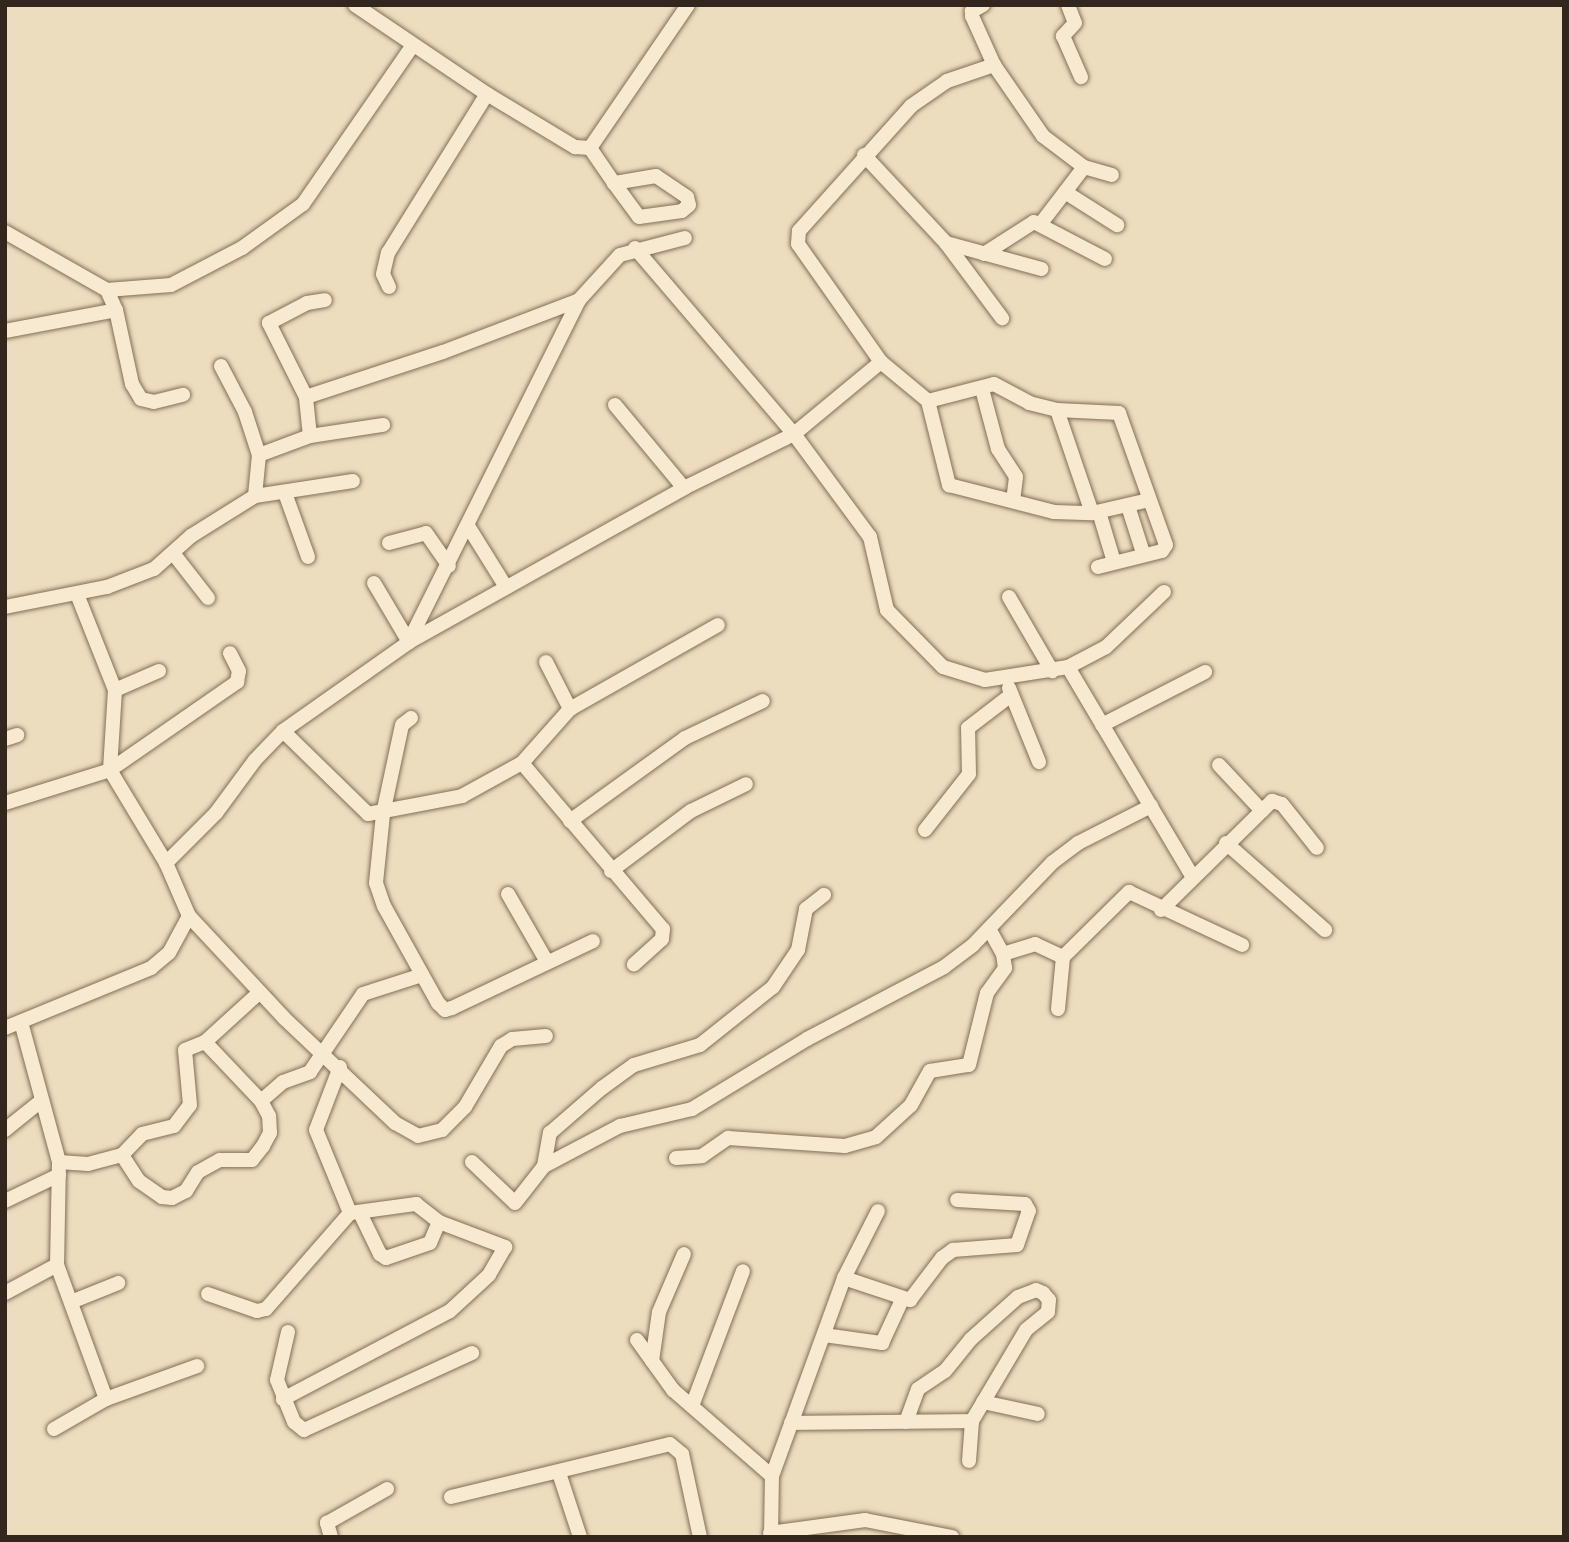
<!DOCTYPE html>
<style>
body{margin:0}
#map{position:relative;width:1569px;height:1542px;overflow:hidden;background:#ecddbe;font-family:Bitter,serif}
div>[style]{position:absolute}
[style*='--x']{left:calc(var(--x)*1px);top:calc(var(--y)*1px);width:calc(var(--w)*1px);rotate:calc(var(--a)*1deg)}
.roads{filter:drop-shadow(0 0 2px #846d58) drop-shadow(0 0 2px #846d58)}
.minor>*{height:14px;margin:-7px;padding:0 7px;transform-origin:7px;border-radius:7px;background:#f7ead1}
span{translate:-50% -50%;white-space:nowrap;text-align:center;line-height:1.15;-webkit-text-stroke:5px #f4e7cd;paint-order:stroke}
.frame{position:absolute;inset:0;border:7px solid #33261c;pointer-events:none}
</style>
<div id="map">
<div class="roads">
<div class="minor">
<i style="--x:355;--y:5;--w:159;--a:34"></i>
<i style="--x:487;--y:94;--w:103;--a:31.1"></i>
<i style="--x:575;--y:147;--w:15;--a:4"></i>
<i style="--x:590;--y:148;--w:173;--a:-55.6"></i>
<i style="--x:983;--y:5;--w:13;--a:151"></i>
<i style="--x:972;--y:11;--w:5;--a:90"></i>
<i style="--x:972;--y:16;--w:54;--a:65.8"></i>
<i style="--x:994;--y:65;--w:86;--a:55.4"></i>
<i style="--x:1043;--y:136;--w:51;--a:37.1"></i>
<i style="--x:1084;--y:167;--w:29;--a:16"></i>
<i style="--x:1068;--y:5;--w:19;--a:69"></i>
<i style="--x:1075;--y:23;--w:18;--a:133"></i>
<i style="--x:1063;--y:36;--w:45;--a:66.3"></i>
<i style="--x:590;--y:148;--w:42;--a:55.6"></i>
<i style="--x:614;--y:183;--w:42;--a:53.7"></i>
<i style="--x:639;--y:217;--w:43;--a:-7.9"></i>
<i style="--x:682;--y:211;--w:9;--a:-41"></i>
<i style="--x:689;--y:205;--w:8;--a:-104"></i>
<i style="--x:687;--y:197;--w:37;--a:-146"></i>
<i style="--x:656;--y:176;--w:43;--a:170.5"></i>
<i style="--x:864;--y:155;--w:120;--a:47"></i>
<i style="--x:946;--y:243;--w:94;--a:53.3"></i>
<i style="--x:1065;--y:192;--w:62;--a:32.4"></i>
<i style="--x:1042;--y:222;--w:69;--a:-52.6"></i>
<i style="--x:5;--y:232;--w:117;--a:29.6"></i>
<i style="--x:107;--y:290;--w:64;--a:-4.5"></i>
<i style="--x:171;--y:285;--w:80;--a:-27.5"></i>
<i style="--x:242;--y:248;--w:75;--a:-35.8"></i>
<i style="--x:303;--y:204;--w:193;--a:-55.3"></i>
<i style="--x:946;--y:243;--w:99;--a:15.2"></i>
<i style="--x:635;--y:248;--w:245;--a:49.5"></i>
<i style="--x:794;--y:434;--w:128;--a:53.6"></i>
<i style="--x:870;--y:537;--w:75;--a:76.9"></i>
<i style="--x:887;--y:610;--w:80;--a:45.5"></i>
<i style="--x:943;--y:667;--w:44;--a:17.2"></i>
<i style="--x:985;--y:680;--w:84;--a:-8.9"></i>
<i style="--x:1068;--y:667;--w:43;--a:-27.8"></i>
<i style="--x:1106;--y:647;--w:80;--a:-43.5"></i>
<i style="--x:984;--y:254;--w:59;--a:-32.6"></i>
<i style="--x:1034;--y:222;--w:80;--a:27.5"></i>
<i style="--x:389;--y:287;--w:14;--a:-115"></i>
<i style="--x:383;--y:274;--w:22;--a:-77"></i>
<i style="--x:388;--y:253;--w:187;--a:-58.1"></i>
<i style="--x:107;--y:290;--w:22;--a:66"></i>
<i style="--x:116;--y:310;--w:76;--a:77.8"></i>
<i style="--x:132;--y:384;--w:17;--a:59"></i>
<i style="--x:141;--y:399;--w:13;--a:13"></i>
<i style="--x:154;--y:402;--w:30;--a:-14"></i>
<i style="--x:5;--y:331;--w:113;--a:-10.7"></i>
<i style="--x:881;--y:362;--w:144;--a:-125.1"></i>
<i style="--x:798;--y:244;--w:13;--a:-86"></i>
<i style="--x:799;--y:231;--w:168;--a:-48.1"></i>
<i style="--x:911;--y:106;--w:44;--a:-34.8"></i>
<i style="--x:947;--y:81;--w:50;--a:-18.8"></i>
<i style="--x:221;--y:366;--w:52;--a:62.4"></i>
<i style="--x:245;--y:412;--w:45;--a:72"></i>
<i style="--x:259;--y:455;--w:41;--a:95.6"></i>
<i style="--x:982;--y:389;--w:62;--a:75.1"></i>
<i style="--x:998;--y:449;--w:33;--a:57"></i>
<i style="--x:1016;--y:477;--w:24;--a:97"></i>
<i style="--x:306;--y:397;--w:144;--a:-18.2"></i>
<i style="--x:443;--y:352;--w:146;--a:-20.9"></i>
<i style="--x:928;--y:401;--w:68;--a:-14.4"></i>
<i style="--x:994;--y:384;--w:40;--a:28"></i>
<i style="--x:1029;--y:403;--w:29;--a:14"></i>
<i style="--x:1057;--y:410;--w:62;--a:2.8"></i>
<i style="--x:1119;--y:413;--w:140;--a:70.4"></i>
<i style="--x:1166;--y:545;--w:7;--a:124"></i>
<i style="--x:1162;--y:551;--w:66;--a:166"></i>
<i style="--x:615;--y:405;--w:108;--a:50.3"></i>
<i style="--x:1057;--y:410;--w:109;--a:71.2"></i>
<i style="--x:310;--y:436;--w:39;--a:-96"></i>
<i style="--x:306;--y:397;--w:83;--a:-116.6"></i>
<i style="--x:269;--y:323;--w:43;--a:-27.8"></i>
<i style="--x:307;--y:303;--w:18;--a:-9"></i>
<i style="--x:259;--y:455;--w:54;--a:-20.4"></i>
<i style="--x:310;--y:436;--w:74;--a:-8.6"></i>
<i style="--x:285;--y:493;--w:68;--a:70.2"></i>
<i style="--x:1128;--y:506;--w:49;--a:72.3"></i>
<i style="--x:1099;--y:512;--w:52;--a:73.3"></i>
<i style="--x:468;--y:526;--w:72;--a:58.1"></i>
<i style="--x:389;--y:543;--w:38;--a:-15"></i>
<i style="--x:426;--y:533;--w:40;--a:55.1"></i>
<i style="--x:173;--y:553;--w:57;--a:52.1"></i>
<i style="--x:374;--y:583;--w:69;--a:59.3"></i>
<i style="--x:77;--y:594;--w:103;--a:68.4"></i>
<i style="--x:115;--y:690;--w:80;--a:93.6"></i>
<i style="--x:110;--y:770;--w:109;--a:58.9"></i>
<i style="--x:166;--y:863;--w:58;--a:66.5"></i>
<i style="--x:189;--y:916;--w:139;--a:47"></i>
<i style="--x:284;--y:1018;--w:153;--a:43.4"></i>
<i style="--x:395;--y:1123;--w:26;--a:29"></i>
<i style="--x:418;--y:1136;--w:25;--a:-14"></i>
<i style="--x:442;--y:1130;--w:33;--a:-45"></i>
<i style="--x:465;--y:1107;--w:71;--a:-59.5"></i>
<i style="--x:501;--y:1046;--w:13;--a:-32"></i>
<i style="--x:512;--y:1039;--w:34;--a:-5"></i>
<i style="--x:1009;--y:597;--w:86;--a:59.8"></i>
<i style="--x:5;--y:607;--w:104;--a:-11.1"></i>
<i style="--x:107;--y:587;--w:50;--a:-21"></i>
<i style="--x:154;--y:569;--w:50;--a:-41.7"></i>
<i style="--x:191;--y:536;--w:75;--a:-32"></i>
<i style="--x:255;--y:496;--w:99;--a:-8.7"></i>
<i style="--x:409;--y:641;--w:381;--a:-63.5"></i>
<i style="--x:579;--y:300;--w:61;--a:-47.7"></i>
<i style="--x:620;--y:255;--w:67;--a:-14.7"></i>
<i style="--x:546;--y:662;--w:53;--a:62.9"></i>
<i style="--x:1068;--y:667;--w:243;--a:59.3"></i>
<i style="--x:1009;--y:688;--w:80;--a:67.9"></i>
<i style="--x:115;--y:690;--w:48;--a:-23.4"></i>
<i style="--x:411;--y:718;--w:11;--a:142"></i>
<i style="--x:402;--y:725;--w:91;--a:102.1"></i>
<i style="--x:383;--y:814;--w:69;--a:95.8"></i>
<i style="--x:376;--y:883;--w:24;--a:71"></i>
<i style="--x:384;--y:906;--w:111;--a:60.9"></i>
<i style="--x:438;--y:1003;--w:10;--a:45"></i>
<i style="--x:445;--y:1010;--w:7;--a:-16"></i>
<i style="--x:452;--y:1008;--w:156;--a:-25.4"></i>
<i style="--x:1102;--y:725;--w:116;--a:-27.2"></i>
<i style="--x:283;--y:731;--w:119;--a:44.3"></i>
<i style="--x:368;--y:814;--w:96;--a:-10.8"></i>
<i style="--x:462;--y:796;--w:68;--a:-28.8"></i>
<i style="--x:522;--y:763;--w:72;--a:-48.4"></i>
<i style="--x:570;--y:709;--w:170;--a:-29.6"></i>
<i style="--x:5;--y:739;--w:13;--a:-18"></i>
<i style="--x:522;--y:763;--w:218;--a:49.7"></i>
<i style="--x:663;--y:929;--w:10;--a:96"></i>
<i style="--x:662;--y:939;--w:38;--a:138"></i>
<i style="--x:1219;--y:765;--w:63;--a:46.9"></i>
<i style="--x:5;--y:803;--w:110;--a:-17.4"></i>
<i style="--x:110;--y:770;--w:155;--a:-34.7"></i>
<i style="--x:237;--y:682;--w:11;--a:-80"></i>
<i style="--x:239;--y:671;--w:20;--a:-117"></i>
<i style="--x:570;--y:821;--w:142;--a:-35.8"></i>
<i style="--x:685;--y:738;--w:86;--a:-25.4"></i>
<i style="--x:925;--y:830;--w:71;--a:-51.8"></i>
<i style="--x:969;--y:774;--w:46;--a:-91.2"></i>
<i style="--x:968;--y:728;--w:54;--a:-37.5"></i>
<i style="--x:1226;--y:843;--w:132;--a:41.3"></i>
<i style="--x:166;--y:863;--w:71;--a:-45"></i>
<i style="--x:216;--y:813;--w:66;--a:-53.7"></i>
<i style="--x:255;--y:760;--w:40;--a:-46"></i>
<i style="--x:283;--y:731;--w:154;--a:-35.2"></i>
<i style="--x:409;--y:642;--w:315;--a:-29.2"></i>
<i style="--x:684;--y:488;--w:123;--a:-26.1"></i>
<i style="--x:794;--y:434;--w:113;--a:-39.6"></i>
<i style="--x:881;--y:362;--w:61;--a:39.7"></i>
<i style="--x:928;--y:401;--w:87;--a:76"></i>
<i style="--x:949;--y:485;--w:108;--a:14.4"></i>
<i style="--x:1054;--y:512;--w:38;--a:2"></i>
<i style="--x:1092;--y:513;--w:58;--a:-12.8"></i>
<i style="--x:611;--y:871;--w:100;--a:-36.9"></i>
<i style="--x:691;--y:811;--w:61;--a:-26.1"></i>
<i style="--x:508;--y:894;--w:76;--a:60.1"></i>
<i style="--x:1161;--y:910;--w:156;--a:-44.5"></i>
<i style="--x:1272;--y:801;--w:10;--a:17"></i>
<i style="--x:1282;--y:804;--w:56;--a:51.5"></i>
<i style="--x:1003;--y:954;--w:34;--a:-17"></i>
<i style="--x:1035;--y:944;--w:31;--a:25"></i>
<i style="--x:1058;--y:1009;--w:52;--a:-84.5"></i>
<i style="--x:1063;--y:957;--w:93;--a:-44.6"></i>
<i style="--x:1129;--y:892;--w:125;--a:25.1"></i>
<i style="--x:21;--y:1022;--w:145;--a:74.8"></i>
<i style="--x:59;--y:1162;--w:103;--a:91.1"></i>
<i style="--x:57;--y:1265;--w:143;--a:69.9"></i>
<i style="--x:5;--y:1028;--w:158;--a:-22.3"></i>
<i style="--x:151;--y:968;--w:23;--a:-40"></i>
<i style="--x:169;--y:953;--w:42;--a:-61.6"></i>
<i style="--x:340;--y:1067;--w:67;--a:110.9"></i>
<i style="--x:316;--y:1130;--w:90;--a:67.7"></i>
<i style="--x:261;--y:1101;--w:29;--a:-41"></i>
<i style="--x:283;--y:1082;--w:29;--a:-20"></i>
<i style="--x:310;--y:1072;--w:94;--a:-55.8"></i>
<i style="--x:363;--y:994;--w:62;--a:-17.9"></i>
<i style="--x:5;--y:1130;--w:46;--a:-38.9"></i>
<i style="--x:122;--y:1155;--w:31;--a:57"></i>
<i style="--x:139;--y:1181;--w:28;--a:35"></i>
<i style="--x:162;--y:1197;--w:10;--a:6"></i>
<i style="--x:172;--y:1198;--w:16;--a:-27"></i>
<i style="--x:186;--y:1191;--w:22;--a:-58"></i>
<i style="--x:198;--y:1172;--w:25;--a:-29"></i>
<i style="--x:220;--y:1160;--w:32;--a:0"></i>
<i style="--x:252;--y:1160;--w:18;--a:-52"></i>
<i style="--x:263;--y:1146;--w:15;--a:-62"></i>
<i style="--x:270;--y:1133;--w:17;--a:-93"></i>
<i style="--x:269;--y:1116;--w:17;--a:-118"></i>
<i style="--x:261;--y:1101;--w:81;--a:-133.5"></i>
<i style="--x:676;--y:1158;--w:26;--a:-4"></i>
<i style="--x:702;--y:1156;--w:32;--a:-35"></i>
<i style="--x:728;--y:1138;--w:117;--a:3.9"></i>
<i style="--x:845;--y:1146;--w:32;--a:-16"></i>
<i style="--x:876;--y:1137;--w:47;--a:-42.4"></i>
<i style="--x:911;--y:1105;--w:39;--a:-61"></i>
<i style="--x:930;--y:1071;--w:39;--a:-9"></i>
<i style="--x:969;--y:1065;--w:74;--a:-76"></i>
<i style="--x:987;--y:993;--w:31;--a:-54"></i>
<i style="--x:1005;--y:968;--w:14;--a:-98"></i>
<i style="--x:1003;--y:954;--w:29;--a:-119"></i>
<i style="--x:59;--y:1162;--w:29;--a:4"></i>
<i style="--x:88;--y:1164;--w:35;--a:-15"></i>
<i style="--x:122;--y:1155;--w:29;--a:-46"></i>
<i style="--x:142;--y:1134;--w:33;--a:-14"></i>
<i style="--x:174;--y:1126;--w:26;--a:-53"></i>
<i style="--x:190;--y:1105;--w:55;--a:-95.2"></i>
<i style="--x:185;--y:1050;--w:22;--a:-22"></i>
<i style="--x:205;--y:1042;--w:74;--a:-42.3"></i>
<i style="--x:472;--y:1162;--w:59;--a:43.6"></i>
<i style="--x:515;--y:1203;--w:47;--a:-51.9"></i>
<i style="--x:544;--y:1166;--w:86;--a:-27.8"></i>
<i style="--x:620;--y:1126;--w:74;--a:-13.3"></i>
<i style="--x:692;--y:1109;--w:135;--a:-31.3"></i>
<i style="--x:807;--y:1039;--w:155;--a:-27.7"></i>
<i style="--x:944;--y:967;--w:36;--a:-37"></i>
<i style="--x:973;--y:945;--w:115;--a:-46.1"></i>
<i style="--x:1053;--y:862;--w:31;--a:-37"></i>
<i style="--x:1078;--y:843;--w:82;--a:-26.9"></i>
<i style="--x:544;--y:1166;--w:34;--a:-80"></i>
<i style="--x:550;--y:1133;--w:69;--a:-40.9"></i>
<i style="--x:602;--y:1088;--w:39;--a:-36"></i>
<i style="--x:634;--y:1065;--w:69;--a:-16.9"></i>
<i style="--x:700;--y:1045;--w:93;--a:-38.5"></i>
<i style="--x:773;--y:987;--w:45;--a:-56"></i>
<i style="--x:798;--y:950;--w:42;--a:-79"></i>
<i style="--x:806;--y:909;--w:23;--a:-38"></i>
<i style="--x:5;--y:1201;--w:60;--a:-25.7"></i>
<i style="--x:360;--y:1213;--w:46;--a:64"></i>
<i style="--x:380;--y:1254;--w:7;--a:34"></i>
<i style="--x:386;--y:1258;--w:46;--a:-18.8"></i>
<i style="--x:430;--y:1243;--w:23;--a:-67"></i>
<i style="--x:844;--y:1278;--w:70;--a:18.4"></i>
<i style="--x:910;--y:1300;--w:53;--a:-52.7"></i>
<i style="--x:942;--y:1258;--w:14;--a:-36"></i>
<i style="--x:953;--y:1250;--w:64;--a:-4.5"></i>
<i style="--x:1017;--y:1245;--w:36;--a:-71"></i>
<i style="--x:1029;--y:1211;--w:8;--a:-120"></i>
<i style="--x:1025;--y:1204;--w:68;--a:-176.6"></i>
<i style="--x:5;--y:1293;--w:59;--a:-28.3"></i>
<i style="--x:208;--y:1294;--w:52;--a:19.1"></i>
<i style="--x:257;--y:1311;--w:9;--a:-13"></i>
<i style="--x:266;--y:1309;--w:128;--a:-48.8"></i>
<i style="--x:350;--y:1213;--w:67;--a:-7.8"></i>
<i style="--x:416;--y:1204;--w:29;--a:38"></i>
<i style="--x:439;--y:1222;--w:71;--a:20.7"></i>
<i style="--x:505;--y:1247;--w:32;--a:120"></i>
<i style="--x:489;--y:1275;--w:53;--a:137.3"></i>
<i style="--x:450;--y:1311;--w:189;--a:152.2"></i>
<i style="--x:71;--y:1302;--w:51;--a:-22"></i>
<i style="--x:288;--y:1332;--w:49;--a:102.9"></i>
<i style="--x:277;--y:1380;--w:45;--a:68"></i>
<i style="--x:294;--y:1422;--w:13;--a:39"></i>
<i style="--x:304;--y:1430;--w:185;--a:-24.6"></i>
<i style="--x:824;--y:1335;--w:59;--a:7.9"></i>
<i style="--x:882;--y:1343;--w:47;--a:-65.1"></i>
<i style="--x:637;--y:1340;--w:62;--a:54.2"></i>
<i style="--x:673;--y:1390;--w:131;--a:41"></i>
<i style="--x:652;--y:1361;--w:49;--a:-81.9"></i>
<i style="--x:659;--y:1312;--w:63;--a:-66.7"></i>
<i style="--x:983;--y:1402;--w:56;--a:12.3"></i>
<i style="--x:692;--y:1406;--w:144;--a:-69.3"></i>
<i style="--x:906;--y:1422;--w:35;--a:-70"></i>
<i style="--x:918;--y:1389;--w:32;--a:-34"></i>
<i style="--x:945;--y:1371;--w:41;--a:-50.9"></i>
<i style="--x:971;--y:1339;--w:63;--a:-41.8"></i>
<i style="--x:1018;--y:1297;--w:19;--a:-21"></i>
<i style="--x:1036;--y:1290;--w:8;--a:23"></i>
<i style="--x:1043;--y:1293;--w:9;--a:49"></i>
<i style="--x:1049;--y:1300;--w:12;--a:95"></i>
<i style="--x:1048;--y:1312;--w:28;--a:141"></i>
<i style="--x:1026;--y:1330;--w:106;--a:120.7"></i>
<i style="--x:972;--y:1421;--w:40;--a:94.3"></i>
<i style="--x:791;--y:1423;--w:181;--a:-0.6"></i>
<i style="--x:54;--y:1429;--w:60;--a:-30"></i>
<i style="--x:106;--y:1399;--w:97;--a:-19.9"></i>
<i style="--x:559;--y:1473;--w:67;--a:71.8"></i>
<i style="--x:451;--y:1497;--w:225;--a:-13.6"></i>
<i style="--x:670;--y:1444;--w:16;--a:40"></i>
<i style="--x:682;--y:1454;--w:85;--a:77.8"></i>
<i style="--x:770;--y:1533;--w:96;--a:-7.8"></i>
<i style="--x:865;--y:1520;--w:89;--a:11.1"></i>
<i style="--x:331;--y:1537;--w:15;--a:-106"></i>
<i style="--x:327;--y:1523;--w:69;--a:-29.5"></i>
<i style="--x:771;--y:1537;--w:61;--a:-89.1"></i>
<i style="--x:772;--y:1476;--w:211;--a:-70"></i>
<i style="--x:844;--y:1278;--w:75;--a:-63.1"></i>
</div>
</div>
<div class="frame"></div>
</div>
